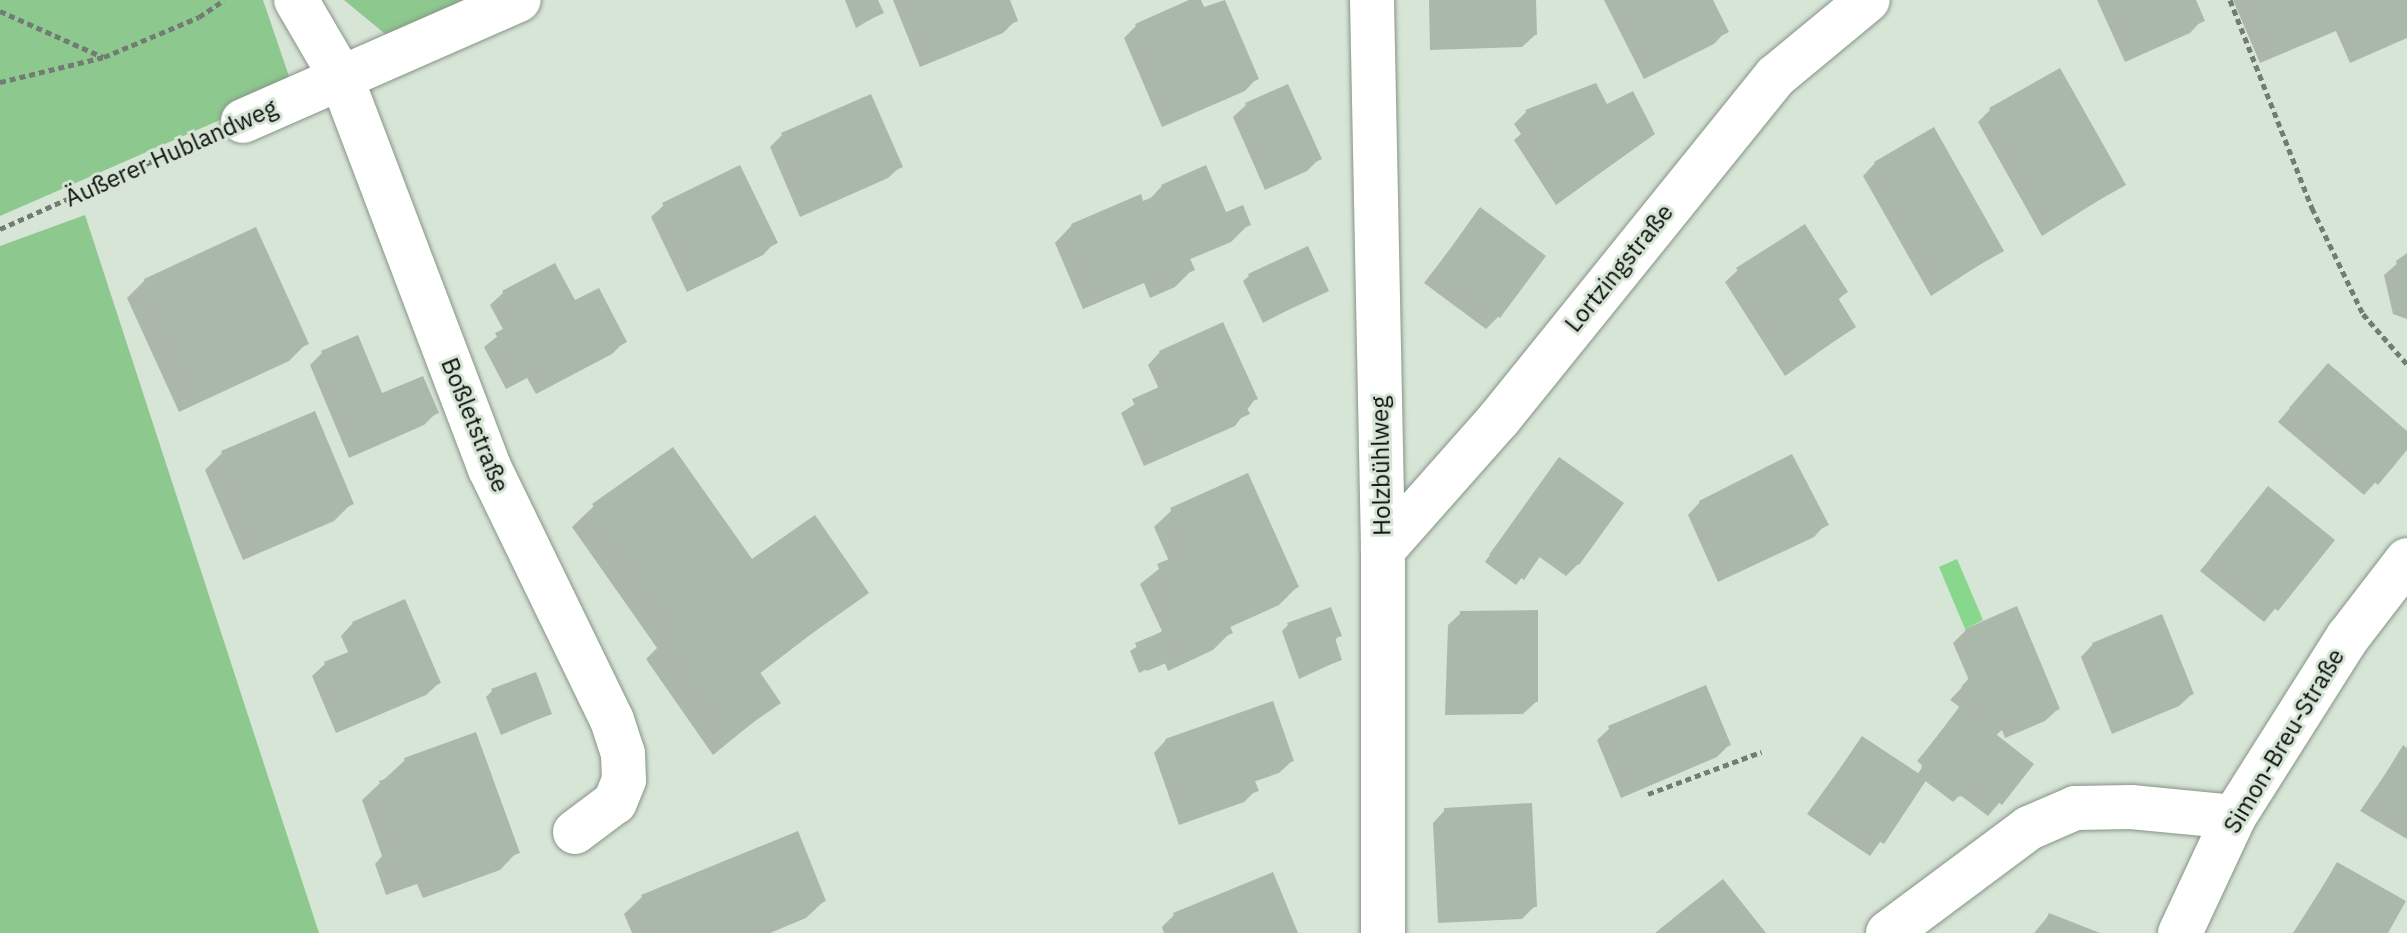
<!DOCTYPE html>
<meta charset="utf-8">
<style>
body{margin:0}
#map{position:relative;width:2407px;height:933px;overflow:hidden;background:#d7e5d6;font-family:"IBM Plex Sans",sans-serif}
div>[style]{position:absolute}
[style*='--x']{left:calc(var(--x)*1px);top:calc(var(--y)*1px);width:calc(var(--w)*1px);rotate:calc(var(--a)*1deg)}
.green>*{inset:0;background:#8dc88e}
.water>*{inset:0;background:#89d78d}
.shadow>*{inset:0;background:#0003}
.building>*{inset:0;background:#aab8aa}
.path>*{height:5px;margin-top:-2.5px;transform-origin:0;background:repeating-linear-gradient(90deg,#737c72 0 6px,transparent 0 10px)}
.roads{filter:drop-shadow(0 0 2px #869486) drop-shadow(0 0 2px #869486)}
.minor>*{height:44px;margin:-22px;padding:0 22px;transform-origin:22px;border-radius:22px;background:#fff}
span{translate:-50% -50%;white-space:nowrap;text-align:center;line-height:1.15;-webkit-text-stroke:6px #d7e5d6;paint-order:stroke}
.street-label{font-size:24px;color:#0c100c}
</style>
<div id="map">
<div class="green">
<i style="clip-path:polygon(0 0,263px 0,293px 88px,0 216px)"></i>
<i style="clip-path:polygon(344px 0,472px 0,390px 38px)"></i>
<i style="clip-path:polygon(85px 215px,319px 933px,0 933px,0 246px)"></i>
</div>
<div class="water">
<i style="clip-path:polygon(1957px 559px,1983px 620px,1965px 629px,1939px 567px)"></i>
</div>
<div class="shadow">
<i style="clip-path:polygon(845px 0,875px 0,881px 13px,856px 28px)"></i>
<i style="clip-path:polygon(893px 0,1008px 0,1016px 20px,1003px 33px,920px 67px)"></i>
<i style="clip-path:polygon(1199px 0,1257px 78px,1245px 91px,1162px 127px,1124px 38px,1136px 26px)"></i>
<i style="clip-path:polygon(1429px 0,1534px 0,1535px 35px,1522px 47px,1430px 50px)"></i>
<i style="clip-path:polygon(1604px 0,1711px 0,1726px 31px,1714px 44px,1644px 79px)"></i>
<i style="clip-path:polygon(2097px 0,2194px 0,2202px 20px,2190px 33px,2125px 62px)"></i>
<i style="clip-path:polygon(2233px 0,2407px 0,2407px 38px,2350px 63px,2336px 31px,2260px 63px)"></i>
<i style="clip-path:polygon(1595px 86px,1625px 155px,1556px 205px,1514px 140px,1521px 134px,1514px 124px,1526px 112px)"></i>
<i style="clip-path:polygon(1246px 105px,1319px 159px,1307px 171px,1265px 190px,1233px 117px)"></i>
<i style="clip-path:polygon(1990px 110px,2123px 185px,2042px 236px,1978px 122px)"></i>
<i style="clip-path:polygon(782px 135px,901px 166px,888px 178px,800px 217px,770px 147px)"></i>
<i style="clip-path:polygon(1875px 163px,2001px 251px,1931px 296px,1863px 176px)"></i>
<i style="clip-path:polygon(1162px 186px,1249px 224px,1231px 242px,1188px 260px,1192px 270px,1175px 287px,1150px 298px,1144px 283px,1083px 309px,1055px 243px,1072px 225px,1147px 202px)"></i>
<i style="clip-path:polygon(664px 205px,775px 242px,763px 255px,687px 292px,651px 217px)"></i>
<i style="clip-path:polygon(1480px 210px,1499px 316px,1486px 329px,1424px 283px)"></i>
<i style="clip-path:polygon(2407px 255px,2407px 319px,2393px 314px,2384px 275px)"></i>
<i style="clip-path:polygon(555px 266px,574px 303px,625px 341px,612px 354px,536px 394px,527px 378px,506px 389px,484px 347px,504px 331px,490px 305px,503px 293px)"></i>
<i style="clip-path:polygon(1738px 270px,1846px 292px,1837px 301px,1854px 327px,1785px 376px,1725px 282px)"></i>
<i style="clip-path:polygon(1249px 276px,1326px 290px,1263px 323px,1243px 281px)"></i>
<i style="clip-path:polygon(145px 280px,307px 343px,289px 361px,179px 412px,127px 298px)"></i>
<i style="clip-path:polygon(1160px 352px,1255px 399px,1235px 426px,1144px 466px,1121px 413px,1159px 389px,1148px 365px)"></i>
<i style="clip-path:polygon(322px 353px,381px 396px,436px 413px,424px 425px,349px 458px,310px 365px)"></i>
<i style="clip-path:polygon(2316px 378px,2407px 434px,2407px 447px,2364px 495px,2278px 422px)"></i>
<i style="clip-path:polygon(222px 453px,352px 503px,334px 521px,243px 560px,205px 470px)"></i>
<i style="clip-path:polygon(1559px 459px,1578px 564px,1566px 576px,1538px 556px,1516px 585px,1485px 562px)"></i>
<i style="clip-path:polygon(2268px 489px,2332px 540px,2264px 622px,2200px 571px)"></i>
<i style="clip-path:polygon(1700px 502px,1826px 524px,1814px 537px,1718px 582px,1688px 515px)"></i>
<i style="clip-path:polygon(594px 506px,751px 562px,866px 592px,759px 674px,778px 702px,713px 755px,646px 659px,657px 648px,572px 527px)"></i>
<i style="clip-path:polygon(1172px 510px,1297px 587px,1279px 605px,1228px 628px,1230px 633px,1213px 650px,1168px 671px,1164px 661px,1139px 673px,1130px 651px,1162px 631px,1140px 584px,1169px 561px,1154px 527px)"></i>
<i style="clip-path:polygon(1461px 613px,1536px 702px,1523px 714px,1445px 715px,1448px 625px)"></i>
<i style="clip-path:polygon(353px 623px,439px 683px,426px 695px,336px 733px,312px 676px,325px 664px,349px 654px,341px 636px)"></i>
<i style="clip-path:polygon(1288px 625px,1340px 635px,1334px 641px,1340px 660px,1299px 679px,1282px 631px)"></i>
<i style="clip-path:polygon(1966px 630px,2058px 709px,2045px 721px,2005px 738px,2002px 730px,1995px 736px,2032px 764px,1988px 816px,1960px 795px,1953px 802px,1924px 780px,1870px 856px,1807px 814px,1862px 738px,1917px 775px,1923px 766px,1917px 761px,1961px 708px,1950px 700px,1969px 680px,1953px 643px)"></i>
<i style="clip-path:polygon(2093px 644px,2192px 694px,2179px 706px,2112px 734px,2081px 657px)"></i>
<i style="clip-path:polygon(492px 691px,550px 714px,501px 735px,486px 697px)"></i>
<i style="clip-path:polygon(1610px 728px,1729px 745px,1717px 757px,1621px 798px,1597px 740px)"></i>
<i style="clip-path:polygon(1166px 740px,1292px 761px,1279px 773px,1253px 782px,1256px 790px,1244px 802px,1179px 825px,1154px 753px)"></i>
<i style="clip-path:polygon(2403px 748px,2407px 750px,2407px 839px,2360px 811px)"></i>
<i style="clip-path:polygon(405px 760px,517px 852px,500px 870px,423px 898px,417px 884px,386px 895px,375px 864px,382px 856px,362px 800px)"></i>
<i style="clip-path:polygon(1445px 810px,1535px 906px,1522px 919px,1438px 923px,1433px 823px)"></i>
<i style="clip-path:polygon(2337px 864px,2385px 933px,2293px 933px)"></i>
<i style="clip-path:polygon(642px 897px,824px 901px,806px 918px,770px 933px,632px 933px,624px 914px)"></i>
<i style="clip-path:polygon(1174px 915px,1296px 933px,1164px 933px,1162px 927px)"></i>
<i style="clip-path:polygon(2049px 915px,2095px 933px,2034px 933px)"></i>
</div>
<div class="building">
<i style="clip-path:polygon(853px 0,878px 0,884px 13px,862px 23px)"></i>
<i style="clip-path:polygon(910px 0,1010px 0,1018px 21px,932px 56px)"></i>
<i style="clip-path:polygon(1189px 0,1201px 0,1204px 7px,1225px 0,1259px 79px,1175px 116px,1135px 24px)"></i>
<i style="clip-path:polygon(1441px 0,1536px 0,1537px 35px,1442px 39px)"></i>
<i style="clip-path:polygon(1622px 0,1713px 0,1729px 32px,1656px 68px)"></i>
<i style="clip-path:polygon(2115px 0,2196px 0,2205px 21px,2137px 51px)"></i>
<i style="clip-path:polygon(2251px 0,2407px 0,2407px 33px,2362px 52px,2349px 20px,2273px 52px)"></i>
<i style="clip-path:polygon(2060px 68px,2126px 185px,2054px 225px,1989px 108px)"></i>
<i style="clip-path:polygon(1596px 83px,1607px 104px,1633px 91px,1655px 134px,1569px 195px,1526px 126px,1533px 121px,1525px 110px)"></i>
<i style="clip-path:polygon(1288px 84px,1322px 159px,1278px 179px,1245px 103px)"></i>
<i style="clip-path:polygon(871px 94px,903px 167px,813px 206px,781px 133px)"></i>
<i style="clip-path:polygon(1934px 127px,2004px 251px,1944px 285px,1874px 162px)"></i>
<i style="clip-path:polygon(740px 165px,778px 243px,700px 281px,662px 203px)"></i>
<i style="clip-path:polygon(1206px 165px,1226px 212px,1243px 205px,1251px 225px,1187px 252px,1195px 270px,1168px 282px,1162px 267px,1100px 293px,1071px 224px,1141px 194px,1143px 201px,1165px 192px,1161px 185px)"></i>
<i style="clip-path:polygon(1480px 207px,1546px 256px,1500px 318px,1435px 270px)"></i>
<i style="clip-path:polygon(1805px 224px,1848px 292px,1838px 298px,1856px 327px,1798px 365px,1736px 268px)"></i>
<i style="clip-path:polygon(256px 227px,309px 344px,197px 396px,144px 279px)"></i>
<i style="clip-path:polygon(1308px 246px,1329px 291px,1269px 319px,1248px 274px)"></i>
<i style="clip-path:polygon(2407px 253px,2407px 305px,2406px 305px,2396px 261px)"></i>
<i style="clip-path:polygon(555px 263px,575px 300px,599px 288px,627px 342px,548px 383px,540px 367px,519px 378px,495px 333px,517px 322px,502px 291px)"></i>
<i style="clip-path:polygon(1223px 322px,1258px 399px,1245px 404px,1250px 414px,1157px 455px,1132px 399px,1173px 381px,1159px 351px)"></i>
<i style="clip-path:polygon(358px 335px,382px 393px,423px 376px,439px 413px,361px 447px,321px 351px)"></i>
<i style="clip-path:polygon(2328px 363px,2407px 431px,2407px 450px,2378px 485px,2289px 408px)"></i>
<i style="clip-path:polygon(315px 411px,354px 504px,260px 544px,221px 451px)"></i>
<i style="clip-path:polygon(673px 447px,752px 559px,815px 515px,869px 593px,759px 671px,781px 703px,735px 735px,666px 636px,679px 627px,592px 504px)"></i>
<i style="clip-path:polygon(1792px 454px,1829px 525px,1731px 571px,1699px 501px)"></i>
<i style="clip-path:polygon(1559px 457px,1624px 503px,1579px 565px,1549px 543px,1524px 580px,1489px 555px)"></i>
<i style="clip-path:polygon(1248px 473px,1299px 587px,1227px 620px,1233px 633px,1186px 654px,1170px 620px,1180px 616px,1157px 564px,1190px 550px,1170px 508px)"></i>
<i style="clip-path:polygon(2268px 486px,2335px 540px,2278px 611px,2211px 557px)"></i>
<i style="clip-path:polygon(405px 599px,441px 683px,349px 722px,324px 662px,363px 646px,352px 622px)"></i>
<i style="clip-path:polygon(2017px 606px,2060px 709px,2018px 727px,2014px 719px,2009px 725px,1961px 687px,1980px 666px,1965px 629px)"></i>
<i style="clip-path:polygon(1331px 607px,1342px 636px,1335px 638px,1342px 660px,1305px 674px,1287px 623px)"></i>
<i style="clip-path:polygon(1538px 610px,1538px 702px,1457px 703px,1460px 611px)"></i>
<i style="clip-path:polygon(2162px 614px,2194px 694px,2124px 722px,2092px 643px)"></i>
<i style="clip-path:polygon(1159px 633px,1171px 661px,1147px 671px,1135px 643px)"></i>
<i style="clip-path:polygon(536px 672px,552px 714px,507px 731px,491px 689px)"></i>
<i style="clip-path:polygon(1706px 685px,1731px 745px,1633px 787px,1608px 726px)"></i>
<i style="clip-path:polygon(1273px 701px,1294px 761px,1253px 776px,1259px 791px,1191px 814px,1165px 739px)"></i>
<i style="clip-path:polygon(1960px 706px,2034px 764px,2002px 805px,1972px 782px,1960px 797px,1921px 767px,1933px 752px,1928px 748px)"></i>
<i style="clip-path:polygon(476px 732px,520px 853px,441px 882px,435px 867px,404px 879px,391px 844px,400px 841px,379px 781px,408px 771px,404px 758px)"></i>
<i style="clip-path:polygon(1862px 736px,1927px 779px,1884px 844px,1818px 801px)"></i>
<i style="clip-path:polygon(2403px 745px,2407px 748px,2407px 820px,2371px 798px)"></i>
<i style="clip-path:polygon(1532px 803px,1537px 907px,1449px 912px,1444px 808px)"></i>
<i style="clip-path:polygon(798px 831px,826px 901px,747px 933px,656px 933px,641px 895px)"></i>
<i style="clip-path:polygon(2337px 862px,2406px 901px,2388px 933px,2296px 933px)"></i>
<i style="clip-path:polygon(1273px 872px,1298px 933px,1181px 933px,1173px 913px)"></i>
<i style="clip-path:polygon(1723px 879px,1766px 933px,1655px 933px,1686px 908px)"></i>
<i style="clip-path:polygon(2049px 913px,2100px 933px,2040px 933px)"></i>
</div>
<div class="path">
<i style="--x:2230;--y:0;--w:224;--a:68.5"></i>
<i style="--x:2312;--y:208;--w:118;--a:64.3"></i>
<i style="--x:2363;--y:314;--w:67;--a:48.7"></i>
<i style="--x:0;--y:11;--w:113;--a:24.1"></i>
<i style="--x:0;--y:82;--w:107;--a:-13.5"></i>
<i style="--x:104;--y:57;--w:103;--a:-22.8"></i>
<i style="--x:199;--y:17;--w:30;--a:-34"></i>
<i style="--x:0;--y:229;--w:223;--a:-24"></i>
<i style="--x:1648;--y:794;--w:121;--a:-20.4"></i>
</div>
<div class="roads">
<div class="minor">
<i style="--x:296;--y:0;--w:89;--a:59.7"></i>
<i style="--x:341;--y:77;--w:419;--a:69.2"></i>
<i style="--x:490;--y:469;--w:279;--a:64.1"></i>
<i style="--x:612;--y:720;--w:35;--a:72"></i>
<i style="--x:623;--y:753;--w:27;--a:88"></i>
<i style="--x:624;--y:780;--w:24;--a:112"></i>
<i style="--x:615;--y:802;--w:50;--a:143.1"></i>
<i style="--x:1372;--y:0;--w:550;--a:88.85"></i>
<i style="--x:1383;--y:550;--w:383;--a:90"></i>
<i style="--x:243;--y:121;--w:301;--a:-23.7"></i>
<i style="--x:1383;--y:550;--w:175;--a:-48.5"></i>
<i style="--x:1499;--y:419;--w:441;--a:-51.1"></i>
<i style="--x:1776;--y:76;--w:119;--a:-39.6"></i>
<i style="--x:1888;--y:933;--w:176;--a:-36.7"></i>
<i style="--x:2029;--y:828;--w:50;--a:-23.5"></i>
<i style="--x:2075;--y:808;--w:56;--a:-1"></i>
<i style="--x:2131;--y:807;--w:103;--a:5.5"></i>
<i style="--x:2180;--y:933;--w:128;--a:-65"></i>
<i style="--x:2234;--y:817;--w:213;--a:-57.7"></i>
<i style="--x:2348;--y:637;--w:97;--a:-52.5"></i>
</div>
</div>
<div class="street-label">
<span style="left:171px;top:153px;rotate:-24deg">Äußerer Hublandweg</span>
<span style="left:1619px;top:268px;rotate:-51deg">Lortzingstraße</span>
<span style="left:475px;top:425px;rotate:68deg">Boßletstraße</span>
<span style="left:1381px;top:466px;rotate:-91deg">Holzbühlweg</span>
<span style="left:2284px;top:741px;rotate:-59deg">Simon-Breu-Straße</span>
</div>
</div>
